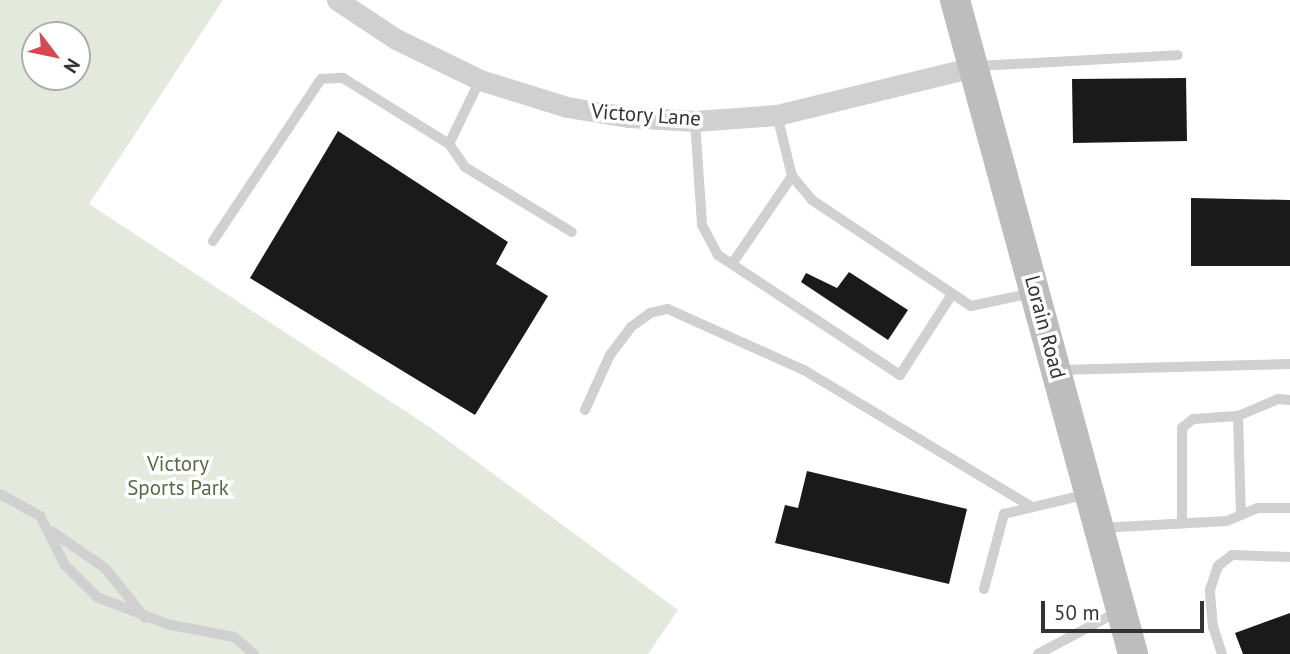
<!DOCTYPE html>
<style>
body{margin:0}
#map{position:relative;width:1290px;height:654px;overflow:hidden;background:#fff;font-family:"PT Sans",sans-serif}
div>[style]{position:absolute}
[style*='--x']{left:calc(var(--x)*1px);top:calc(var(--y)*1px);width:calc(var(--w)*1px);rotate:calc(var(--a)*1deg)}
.green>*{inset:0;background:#e3e9dd}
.building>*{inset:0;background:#1a1a1a}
.service>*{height:10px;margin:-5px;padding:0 5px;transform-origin:5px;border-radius:5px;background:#d0d0d0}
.minor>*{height:21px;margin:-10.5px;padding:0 10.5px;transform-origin:10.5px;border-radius:10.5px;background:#d0d0d0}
.secondary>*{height:30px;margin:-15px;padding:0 15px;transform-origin:15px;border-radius:15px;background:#bdbdbd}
span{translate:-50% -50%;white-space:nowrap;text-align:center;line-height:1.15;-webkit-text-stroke:7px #fff;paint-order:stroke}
.street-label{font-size:21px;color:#333}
.park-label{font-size:21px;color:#566b43}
.north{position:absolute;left:21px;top:21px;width:70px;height:70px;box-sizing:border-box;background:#fff;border:2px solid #adadad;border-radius:50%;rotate:122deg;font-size:19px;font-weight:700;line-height:28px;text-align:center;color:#333}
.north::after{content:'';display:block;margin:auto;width:24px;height:32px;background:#d64952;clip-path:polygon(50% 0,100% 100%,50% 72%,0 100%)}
.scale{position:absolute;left:1041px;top:601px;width:163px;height:32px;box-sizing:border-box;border:4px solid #333;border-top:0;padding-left:9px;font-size:21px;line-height:24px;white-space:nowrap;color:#333;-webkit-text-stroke:5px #fff;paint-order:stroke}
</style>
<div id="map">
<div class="green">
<i style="clip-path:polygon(evenodd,0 0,223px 0,89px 204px,431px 428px,678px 610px,648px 654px,0 654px,0 0,35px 35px,77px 35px,77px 77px,35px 77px,35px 35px)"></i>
</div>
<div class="building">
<i style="clip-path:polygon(1186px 78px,1187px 141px,1073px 143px,1072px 79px)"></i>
<i style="clip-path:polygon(338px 131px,508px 242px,496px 264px,548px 296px,475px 415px,250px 278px)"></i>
<i style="clip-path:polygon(1191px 198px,1290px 200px,1290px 266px,1191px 266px)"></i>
<i style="clip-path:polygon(849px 272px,908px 310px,888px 340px,801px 282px,806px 273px,837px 288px)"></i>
<i style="clip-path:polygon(807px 471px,967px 509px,949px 584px,775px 543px,785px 505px,798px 508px)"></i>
<i style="clip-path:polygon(1290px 613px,1290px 654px,1243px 654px,1235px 633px)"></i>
</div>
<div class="service">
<i style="--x:977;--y:66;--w:201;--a:-3.1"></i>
<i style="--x:777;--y:115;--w:63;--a:76.2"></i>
<i style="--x:792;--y:176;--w:31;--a:50"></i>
<i style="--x:812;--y:200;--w:191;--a:33.7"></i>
<i style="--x:971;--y:306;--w:62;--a:-12"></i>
<i style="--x:695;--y:121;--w:104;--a:86.1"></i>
<i style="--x:702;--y:225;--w:34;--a:62"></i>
<i style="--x:718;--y:255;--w:218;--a:33.4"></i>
<i style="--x:900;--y:375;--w:94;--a:-57.2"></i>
<i style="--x:449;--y:144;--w:28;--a:55"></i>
<i style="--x:465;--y:167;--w:125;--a:31.3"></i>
<i style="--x:213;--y:241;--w:195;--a:-56.3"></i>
<i style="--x:321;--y:79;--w:22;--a:-3"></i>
<i style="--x:343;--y:78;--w:125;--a:31.9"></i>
<i style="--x:449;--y:144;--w:71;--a:-64.2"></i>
<i style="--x:732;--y:264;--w:107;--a:-55.7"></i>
<i style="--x:1059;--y:370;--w:231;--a:-1.5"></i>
<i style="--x:585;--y:410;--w:60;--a:-65.6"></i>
<i style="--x:610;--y:355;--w:35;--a:-53"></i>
<i style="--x:631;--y:327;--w:24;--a:-36"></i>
<i style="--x:650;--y:313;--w:18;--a:-13"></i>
<i style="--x:668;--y:309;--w:149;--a:24.2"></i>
<i style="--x:804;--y:370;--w:266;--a:31"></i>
<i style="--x:1238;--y:416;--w:43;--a:-23"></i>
<i style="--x:1278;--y:399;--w:12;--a:5"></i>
<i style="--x:0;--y:494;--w:46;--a:28.8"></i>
<i style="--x:40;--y:516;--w:55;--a:63"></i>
<i style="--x:65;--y:565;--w:45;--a:45"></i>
<i style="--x:97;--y:597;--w:75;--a:21.1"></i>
<i style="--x:167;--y:624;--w:68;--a:11"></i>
<i style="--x:234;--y:637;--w:26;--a:40"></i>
<i style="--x:1182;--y:523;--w:95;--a:-90"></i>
<i style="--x:1182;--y:428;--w:14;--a:-39"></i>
<i style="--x:1193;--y:419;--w:45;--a:-3.8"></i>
<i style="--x:1238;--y:416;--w:99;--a:88.3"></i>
<i style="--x:1100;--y:528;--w:127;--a:-3.2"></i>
<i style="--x:1227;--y:521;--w:34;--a:-23"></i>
<i style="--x:1258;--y:508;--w:32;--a:0"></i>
<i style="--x:51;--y:531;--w:65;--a:34.4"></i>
<i style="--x:105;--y:568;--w:64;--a:51.3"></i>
<i style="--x:984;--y:589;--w:78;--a:-75.1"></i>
<i style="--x:1004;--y:514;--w:86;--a:-13.4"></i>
<i style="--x:1038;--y:654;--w:92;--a:-28"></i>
<i style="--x:1222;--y:654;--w:28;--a:-108"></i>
<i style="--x:1213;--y:627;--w:37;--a:-95"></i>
<i style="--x:1210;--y:590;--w:25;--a:-72"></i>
<i style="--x:1218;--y:566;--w:18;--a:-38"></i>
<i style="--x:1232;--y:555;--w:58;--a:2"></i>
</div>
<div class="minor">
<i style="--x:337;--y:0;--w:71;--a:33.5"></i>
<i style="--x:396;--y:39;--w:93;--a:26"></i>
<i style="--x:480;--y:80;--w:91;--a:17.2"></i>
<i style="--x:567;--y:107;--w:63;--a:9.2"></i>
<i style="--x:629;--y:117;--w:66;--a:3.5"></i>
<i style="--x:695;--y:121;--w:82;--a:-4.2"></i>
<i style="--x:777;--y:115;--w:203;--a:-13.7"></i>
</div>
<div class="secondary">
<i style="--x:955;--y:0;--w:678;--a:74.77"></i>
</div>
<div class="street-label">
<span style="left:646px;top:115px;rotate:4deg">Victory Lane</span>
<span style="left:1045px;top:327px;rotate:75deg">Lorain Road</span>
</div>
<div class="park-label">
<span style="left:178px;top:476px">Victory<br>Sports Park</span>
</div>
<div class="north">N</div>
<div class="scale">50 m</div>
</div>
